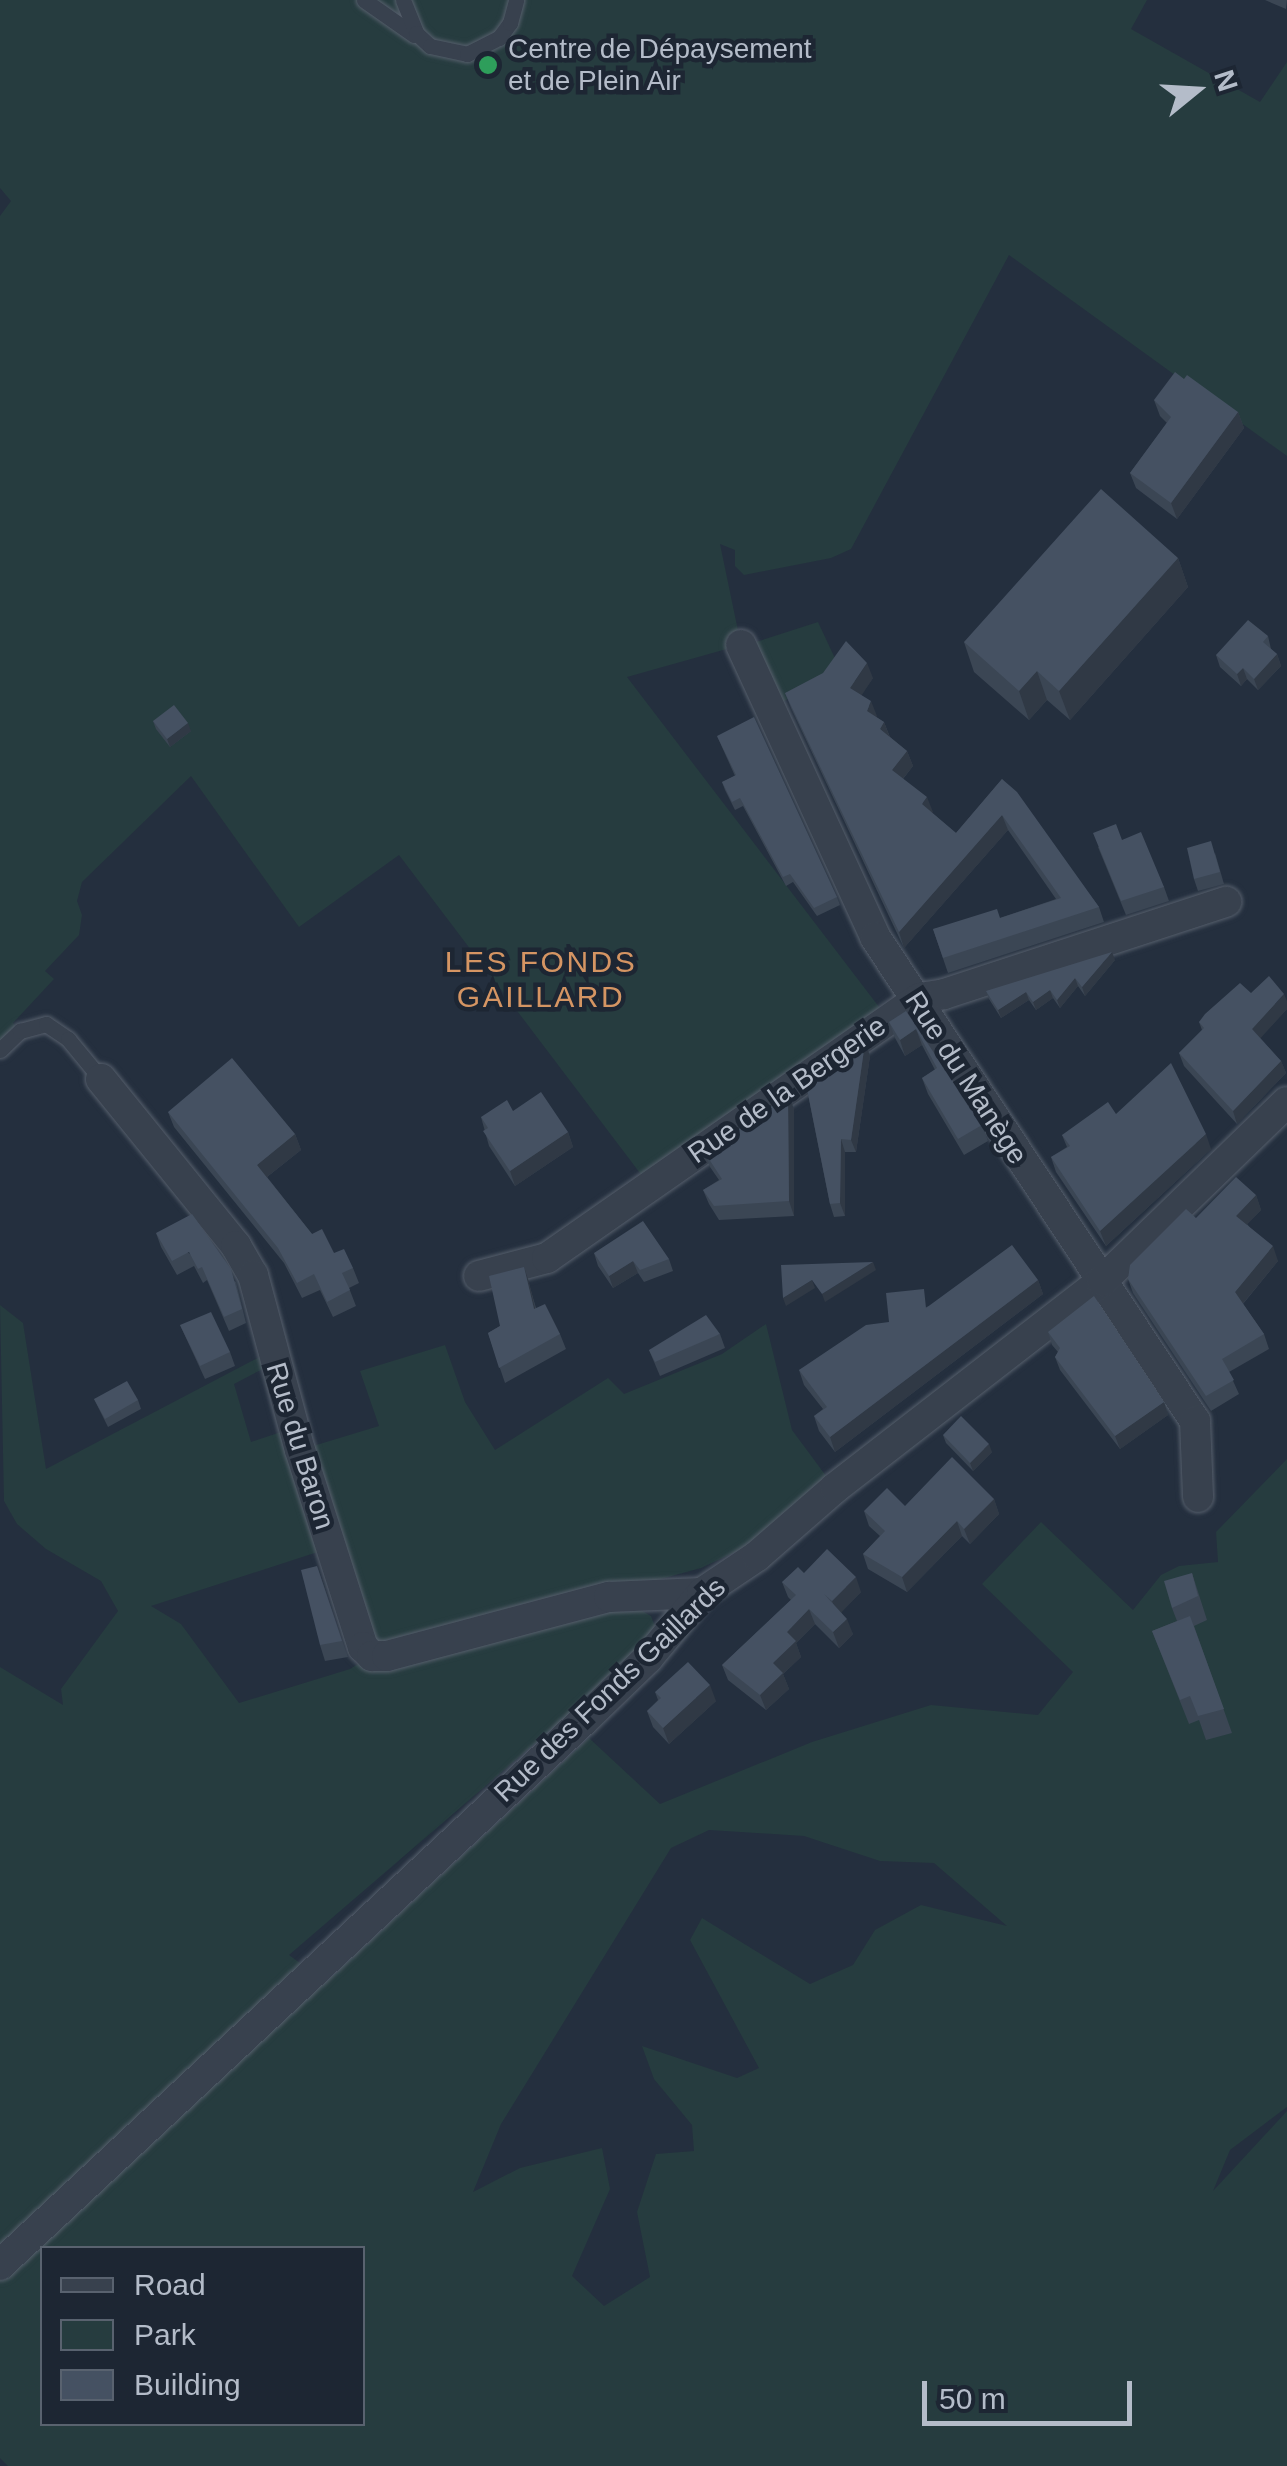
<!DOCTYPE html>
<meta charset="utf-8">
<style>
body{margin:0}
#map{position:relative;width:1287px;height:2466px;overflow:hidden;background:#242f3e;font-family:Helvetica,sans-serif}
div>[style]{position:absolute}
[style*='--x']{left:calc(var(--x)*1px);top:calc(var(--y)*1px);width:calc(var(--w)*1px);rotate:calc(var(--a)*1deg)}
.green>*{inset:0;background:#263c3f}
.roads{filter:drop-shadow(0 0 2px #565f6c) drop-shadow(0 0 2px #565f6c)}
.service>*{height:15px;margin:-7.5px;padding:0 7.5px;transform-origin:7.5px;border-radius:7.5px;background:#38414e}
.minor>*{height:30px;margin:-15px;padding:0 15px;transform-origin:15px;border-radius:15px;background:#38414e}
.wall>*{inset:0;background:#3b4654}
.shaded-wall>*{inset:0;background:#303945}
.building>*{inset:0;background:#455162}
.dots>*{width:28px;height:28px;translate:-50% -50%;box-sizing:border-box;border:5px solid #1d2633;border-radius:50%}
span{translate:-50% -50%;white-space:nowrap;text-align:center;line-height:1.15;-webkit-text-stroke:9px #1d2633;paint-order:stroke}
.poi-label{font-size:28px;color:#b4bcc9}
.left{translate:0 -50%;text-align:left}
.street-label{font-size:28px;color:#b4bcc9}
.neighbourhood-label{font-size:30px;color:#d59563;letter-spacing:2.5px}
.legend{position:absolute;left:40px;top:2246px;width:325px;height:180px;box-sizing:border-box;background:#1d2633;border:2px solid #59626f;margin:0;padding:12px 18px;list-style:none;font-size:30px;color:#b4bcc9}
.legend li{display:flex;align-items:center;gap:20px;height:50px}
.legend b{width:50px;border:2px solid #59626f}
.north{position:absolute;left:1147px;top:40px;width:100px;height:100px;-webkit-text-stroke:8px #1d2633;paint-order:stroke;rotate:72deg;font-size:28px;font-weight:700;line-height:40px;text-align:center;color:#b4bcc9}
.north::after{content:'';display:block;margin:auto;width:35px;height:45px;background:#b4bcc9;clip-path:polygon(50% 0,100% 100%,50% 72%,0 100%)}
.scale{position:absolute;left:922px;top:2381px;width:210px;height:45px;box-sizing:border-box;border:5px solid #b4bcc9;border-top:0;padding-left:12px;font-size:30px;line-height:35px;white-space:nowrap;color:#b4bcc9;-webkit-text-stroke:8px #1d2633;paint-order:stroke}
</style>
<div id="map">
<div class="green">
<i style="clip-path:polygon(0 0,1147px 0,1131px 29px,1260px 102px,1287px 62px,1287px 456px,1009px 255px,851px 549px,831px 558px,744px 575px,735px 566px,735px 550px,720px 544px,741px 645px,627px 677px,889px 1020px,649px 1185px,399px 855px,299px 927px,191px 776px,82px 882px,77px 901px,82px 915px,79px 935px,45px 971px,54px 979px,13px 1023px,20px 1031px,0 1050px,0 216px,11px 201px,0 188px)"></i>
<i style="clip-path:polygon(818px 622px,840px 669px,779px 704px,753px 643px)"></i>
<i style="clip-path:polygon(evenodd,0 1305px,23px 1323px,46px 1469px,271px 1351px,274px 1363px,234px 1384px,251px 1442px,293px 1428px,300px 1450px,379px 1426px,360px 1371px,445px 1345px,465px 1402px,495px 1450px,608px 1378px,624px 1394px,722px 1354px,766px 1324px,792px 1430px,835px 1488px,748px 1546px,701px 1568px,657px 1580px,639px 1609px,651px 1616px,656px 1630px,568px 1715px,289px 1955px,326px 1982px,589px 1738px,660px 1804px,812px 1742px,931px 1705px,1038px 1715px,1073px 1672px,982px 1584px,1041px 1522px,1133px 1610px,1161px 1575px,1179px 1566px,1218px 1562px,1216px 1532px,1287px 1459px,1287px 2107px,1230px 2150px,1213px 2191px,1287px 2111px,1287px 2466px,8px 2466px,0 2458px,0 1667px,63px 1705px,61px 1689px,118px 1611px,101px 1581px,46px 1549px,17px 1524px,4px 1501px,0 1305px,330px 1548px,371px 1656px,350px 1669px,239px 1703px,181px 1624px,151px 1606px,330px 1548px,0 1305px,709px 1830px,804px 1836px,880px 1861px,934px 1863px,1007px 1926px,921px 1905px,875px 1930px,853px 1965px,810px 1984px,702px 1918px,690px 1940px,759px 2068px,737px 2078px,642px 2046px,654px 2079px,692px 2125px,694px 2151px,656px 2154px,637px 2212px,650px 2277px,604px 2306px,572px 2276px,610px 2189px,602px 2148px,520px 2168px,473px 2192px,501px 2124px,671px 1848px,709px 1830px,0 1305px,42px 2248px,362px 2248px,362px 2424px,42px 2424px,42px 2248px)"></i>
</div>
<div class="roads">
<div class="service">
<i style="--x:364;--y:0;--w:61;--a:35"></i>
<i style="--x:403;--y:0;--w:35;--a:68"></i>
<i style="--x:416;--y:33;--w:19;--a:43"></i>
<i style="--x:430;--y:46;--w:38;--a:12"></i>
<i style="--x:467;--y:54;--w:36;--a:-27"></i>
<i style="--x:499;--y:38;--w:19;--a:-54"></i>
<i style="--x:510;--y:23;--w:24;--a:-75"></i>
<i style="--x:0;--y:1050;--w:28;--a:-44"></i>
<i style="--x:20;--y:1031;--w:27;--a:-15"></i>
<i style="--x:46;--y:1024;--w:27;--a:34"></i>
<i style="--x:68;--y:1039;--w:52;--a:50.5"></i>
</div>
<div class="minor">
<i style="--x:741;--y:645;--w:321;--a:65.3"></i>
<i style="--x:875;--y:937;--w:580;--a:56.53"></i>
<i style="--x:1195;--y:1421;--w:76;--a:87.7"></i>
<i style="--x:101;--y:1079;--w:215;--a:51"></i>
<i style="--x:236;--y:1246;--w:34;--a:60"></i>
<i style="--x:253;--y:1275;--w:181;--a:75"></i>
<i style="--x:300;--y:1450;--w:207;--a:72.3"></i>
<i style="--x:363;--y:1647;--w:13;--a:45"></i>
<i style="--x:372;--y:1656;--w:15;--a:0"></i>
<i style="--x:387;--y:1656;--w:230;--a:-14.9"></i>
<i style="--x:609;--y:1597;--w:93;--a:-2.5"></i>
<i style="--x:479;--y:1276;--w:70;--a:-14.8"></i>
<i style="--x:547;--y:1258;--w:455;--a:-34.9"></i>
<i style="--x:920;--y:998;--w:24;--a:-9"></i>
<i style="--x:944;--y:994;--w:297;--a:-18.1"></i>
<i style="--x:0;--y:2265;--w:797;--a:-43.02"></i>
<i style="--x:583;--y:1721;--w:91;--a:-44.1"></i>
<i style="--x:648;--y:1658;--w:85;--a:-50.3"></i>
<i style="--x:702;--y:1593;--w:66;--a:-33.9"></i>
<i style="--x:757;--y:1556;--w:103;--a:-41.1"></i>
<i style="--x:835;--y:1488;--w:338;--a:-37.8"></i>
<i style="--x:1102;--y:1281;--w:257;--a:-44.1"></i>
</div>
</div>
<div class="wall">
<i style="clip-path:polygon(1265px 0,1287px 0,1286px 9px)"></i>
<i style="clip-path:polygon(1154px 400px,1238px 412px,1244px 428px,1177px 519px,1136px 488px,1130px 473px,1167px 423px,1160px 416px)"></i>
<i style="clip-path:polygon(1178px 558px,1188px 587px,1070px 720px,1047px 700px,1029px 720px,974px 672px,964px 642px)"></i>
<i style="clip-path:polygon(1268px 636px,1271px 649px,1277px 654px,1281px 666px,1258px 690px,1247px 679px,1241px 686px,1220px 667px,1216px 655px)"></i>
<i style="clip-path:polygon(873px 678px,861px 695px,876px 717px,884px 722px,890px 737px,907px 751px,913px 766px,903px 779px,932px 813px,956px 833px,1002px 779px,1099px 907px,1104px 922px,948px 973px,933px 929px,1000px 918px,1056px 899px,1008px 830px,904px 948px,791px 708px,785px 693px)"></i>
<i style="clip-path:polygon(153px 721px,191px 731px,170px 747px,156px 729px)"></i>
<i style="clip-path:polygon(717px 736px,837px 897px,840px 905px,817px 916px,793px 882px,786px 886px,743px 806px,735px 810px,725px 790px,722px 782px,735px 776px)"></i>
<i style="clip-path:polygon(1122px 840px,1164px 887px,1169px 901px,1126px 915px,1098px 847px)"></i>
<i style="clip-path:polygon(1215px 853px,1224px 884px,1198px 891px,1194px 879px)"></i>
<i style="clip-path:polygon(1115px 960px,1085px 996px,1078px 986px,1060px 1008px,1053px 998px,1036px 1010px,1029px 1000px,1001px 1018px,989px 999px,986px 991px)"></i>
<i style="clip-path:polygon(1251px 993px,1287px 1009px,1260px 1038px,1281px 1061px,1286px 1073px,1237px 1124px,1184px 1066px,1179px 1053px,1202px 1030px,1199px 1022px)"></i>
<i style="clip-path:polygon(906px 1011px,982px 1125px,988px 1141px,964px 1155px,928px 1094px,922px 1078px,935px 1070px,922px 1045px,905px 1056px,895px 1038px,889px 1022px)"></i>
<i style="clip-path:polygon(865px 1043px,870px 1056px,856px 1152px,845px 1152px,845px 1216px,834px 1217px,830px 1204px,806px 1084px)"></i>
<i style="clip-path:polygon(788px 1095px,794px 1109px,794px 1216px,719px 1220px,709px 1204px,703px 1190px,719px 1180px,710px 1167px,705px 1153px)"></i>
<i style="clip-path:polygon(513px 1111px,568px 1132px,573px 1147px,515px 1186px,489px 1146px,481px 1117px)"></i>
<i style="clip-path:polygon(168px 1112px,295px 1134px,301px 1150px,267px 1177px,312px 1234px,334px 1253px,353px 1268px,359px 1283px,349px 1288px,356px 1306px,333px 1317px,320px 1290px,302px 1298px,284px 1263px,174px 1127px)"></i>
<i style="clip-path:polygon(1116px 1114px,1211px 1149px,1106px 1246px,1056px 1172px,1051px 1157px,1067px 1147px,1062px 1135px)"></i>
<i style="clip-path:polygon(1256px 1195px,1261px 1210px,1247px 1224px,1278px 1261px,1243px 1304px,1264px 1334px,1269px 1349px,1229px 1372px,1239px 1394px,1211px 1411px,1133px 1293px,1128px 1279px,1196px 1218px)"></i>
<i style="clip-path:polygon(156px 1233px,236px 1282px,246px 1323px,229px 1331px,207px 1280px,203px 1283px,194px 1266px,177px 1275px,161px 1247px)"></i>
<i style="clip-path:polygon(594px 1253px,669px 1259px,673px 1271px,644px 1282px,638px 1273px,613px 1288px,598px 1266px)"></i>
<i style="clip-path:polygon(524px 1267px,536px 1308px,560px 1334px,566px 1349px,505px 1383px,488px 1333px,500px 1326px)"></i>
<i style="clip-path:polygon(1038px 1280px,1043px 1294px,835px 1452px,819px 1431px,814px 1416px,823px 1409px,804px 1385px,799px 1370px,889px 1322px,929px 1306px)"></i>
<i style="clip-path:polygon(180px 1325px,230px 1352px,235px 1366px,205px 1379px)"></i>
<i style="clip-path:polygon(1048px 1332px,1164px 1402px,1168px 1415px,1120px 1449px,1060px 1370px,1055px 1357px,1058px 1352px,1052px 1345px)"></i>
<i style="clip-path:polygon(720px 1334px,725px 1348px,660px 1376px,649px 1350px)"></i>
<i style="clip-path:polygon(94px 1399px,138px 1400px,141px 1409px,108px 1427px)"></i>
<i style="clip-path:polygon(943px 1435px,992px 1452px,973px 1471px,946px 1443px)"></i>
<i style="clip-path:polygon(994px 1499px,999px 1514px,970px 1544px,962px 1536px,907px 1592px,868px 1569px,863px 1554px,880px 1536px,869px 1526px,864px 1511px,905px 1506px)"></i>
<i style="clip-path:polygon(317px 1566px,348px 1657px,325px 1661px,320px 1645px)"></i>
<i style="clip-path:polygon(804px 1573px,861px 1592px,841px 1612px,853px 1634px,839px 1648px,815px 1624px,796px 1643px,801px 1657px,783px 1674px,789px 1689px,766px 1710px,728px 1680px,722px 1665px,791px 1600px,788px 1597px,782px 1582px)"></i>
<i style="clip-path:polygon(1192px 1573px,1207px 1620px,1194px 1626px,1232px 1733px,1206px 1740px,1199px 1720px,1189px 1724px,1152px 1631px,1177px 1621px,1172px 1608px)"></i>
<i style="clip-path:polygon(655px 1692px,716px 1701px,669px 1744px,653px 1727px,647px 1711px,658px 1700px)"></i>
</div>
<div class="shaded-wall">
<i style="clip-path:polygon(1238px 412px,1244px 428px,1177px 519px,1171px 503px)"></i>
<i style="clip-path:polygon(1178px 558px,1188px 587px,1070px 720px,1059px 691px)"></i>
<i style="clip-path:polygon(1277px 654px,1281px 666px,1258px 690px,1254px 679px)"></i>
<i style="clip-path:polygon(867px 663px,873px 678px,856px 704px,850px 688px)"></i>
<i style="clip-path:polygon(1243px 668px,1247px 679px,1241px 686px,1237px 674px)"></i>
<i style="clip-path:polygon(1037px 671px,1047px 700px,1029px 720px,1019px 691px)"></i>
<i style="clip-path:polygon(871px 701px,877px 716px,872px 726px,867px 711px)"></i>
<i style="clip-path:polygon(884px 722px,890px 738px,880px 729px)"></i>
<i style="clip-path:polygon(188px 723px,191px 731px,170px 747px,167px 739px)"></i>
<i style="clip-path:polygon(907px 751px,913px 766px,897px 786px,892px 770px)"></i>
<i style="clip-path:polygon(927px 797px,933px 812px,927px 820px,922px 804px)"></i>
<i style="clip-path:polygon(1002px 815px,1008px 830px,904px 948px,899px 932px)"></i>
<i style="clip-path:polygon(1112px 952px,1115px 960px,1085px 996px,1082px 987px)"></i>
<i style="clip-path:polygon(1075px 978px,1078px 986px,1060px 1008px,1057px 1000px)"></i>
<i style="clip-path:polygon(1050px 990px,1053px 998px,1036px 1010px,1033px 1002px)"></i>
<i style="clip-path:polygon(1026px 992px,1029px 1000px,1001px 1018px,998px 1010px)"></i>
<i style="clip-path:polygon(1284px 994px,1287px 1001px,1287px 1009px,1257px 1042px,1252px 1029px)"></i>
<i style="clip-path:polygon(916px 1029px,922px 1045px,905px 1056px,900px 1040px)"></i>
<i style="clip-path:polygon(865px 1043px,870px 1056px,856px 1152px,851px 1140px)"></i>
<i style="clip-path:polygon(1281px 1061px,1286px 1073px,1237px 1124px,1233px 1111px)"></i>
<i style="clip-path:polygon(788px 1095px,794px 1109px,794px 1216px,789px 1201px)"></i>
<i style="clip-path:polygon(568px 1132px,573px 1147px,515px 1186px,510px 1171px)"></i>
<i style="clip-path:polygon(295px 1134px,301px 1150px,263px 1180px,257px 1165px)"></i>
<i style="clip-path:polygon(1206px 1134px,1211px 1149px,1106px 1246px,1100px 1231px)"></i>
<i style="clip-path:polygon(841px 1139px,845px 1152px,845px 1216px,840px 1203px)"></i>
<i style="clip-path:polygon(1256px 1195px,1261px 1210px,1242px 1230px,1236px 1216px)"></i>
<i style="clip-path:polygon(1273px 1246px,1278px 1261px,1240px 1307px,1235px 1292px)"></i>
<i style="clip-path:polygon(633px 1261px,638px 1273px,613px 1288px,609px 1276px)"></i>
<i style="clip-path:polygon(873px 1262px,876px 1270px,825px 1302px,822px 1294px)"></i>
<i style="clip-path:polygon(524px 1267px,529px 1282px,539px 1324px,534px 1309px)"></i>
<i style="clip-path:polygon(812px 1280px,815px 1288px,786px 1306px,783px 1298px)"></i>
<i style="clip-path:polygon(1038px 1280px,1043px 1294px,835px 1452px,830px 1437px)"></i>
<i style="clip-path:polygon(1164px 1402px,1168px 1415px,1120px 1449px,1115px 1436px)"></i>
<i style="clip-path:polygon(989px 1444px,992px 1452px,973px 1471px,970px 1463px)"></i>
<i style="clip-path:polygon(994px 1499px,999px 1514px,970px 1544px,964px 1529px)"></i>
<i style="clip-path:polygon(957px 1521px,962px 1536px,907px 1592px,902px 1577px)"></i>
<i style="clip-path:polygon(856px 1577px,861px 1592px,838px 1616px,832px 1601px)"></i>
<i style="clip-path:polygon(809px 1609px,815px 1624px,796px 1643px,801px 1657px,783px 1674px,789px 1689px,766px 1710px,760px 1695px,773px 1663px,787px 1632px)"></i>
<i style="clip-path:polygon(847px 1619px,853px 1634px,839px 1648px,833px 1632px)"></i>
<i style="clip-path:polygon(710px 1685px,716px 1701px,669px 1744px,663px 1728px)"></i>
</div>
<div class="building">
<i style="clip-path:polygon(1175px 372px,1184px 379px,1187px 375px,1238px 412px,1171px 503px,1130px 473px,1171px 417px,1154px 400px)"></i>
<i style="clip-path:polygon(1101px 489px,1178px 558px,1059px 691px,1037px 671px,1019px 691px,964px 642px)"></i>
<i style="clip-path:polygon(1248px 620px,1268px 636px,1263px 642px,1277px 654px,1254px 679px,1243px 668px,1237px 674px,1216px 655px)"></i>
<i style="clip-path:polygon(846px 641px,867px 663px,850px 688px,871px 701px,867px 711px,884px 722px,880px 729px,907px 751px,892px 770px,927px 797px,922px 804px,956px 833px,1002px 779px,1017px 792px,1099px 907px,943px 958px,933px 929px,997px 909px,1000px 918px,1061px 898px,1002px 815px,899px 932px,785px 693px,823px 673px)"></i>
<i style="clip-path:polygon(174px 705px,188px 723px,167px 739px,153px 721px)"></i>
<i style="clip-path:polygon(754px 717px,837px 897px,814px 908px,790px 874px,783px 877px,740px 798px,732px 802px,722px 782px,736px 775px,717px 736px)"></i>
<i style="clip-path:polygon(1116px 824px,1122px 840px,1141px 832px,1164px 887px,1121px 901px,1093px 833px)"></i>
<i style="clip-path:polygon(1211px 841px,1220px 872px,1194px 879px,1187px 848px)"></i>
<i style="clip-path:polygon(1112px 952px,1082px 987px,1075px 978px,1057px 1000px,1050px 990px,1033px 1002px,1026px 992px,998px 1010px,986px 991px)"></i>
<i style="clip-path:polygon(1269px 976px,1284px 994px,1252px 1029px,1281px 1061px,1233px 1111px,1179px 1053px,1204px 1028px,1199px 1022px,1205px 1014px,1240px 983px,1251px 993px)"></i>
<i style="clip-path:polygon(906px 1011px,982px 1125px,958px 1139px,922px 1078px,937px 1068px,916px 1029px,900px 1040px,889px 1022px)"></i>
<i style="clip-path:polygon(865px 1043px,851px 1140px,841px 1139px,840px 1203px,830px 1204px,806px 1084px)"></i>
<i style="clip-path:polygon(232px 1058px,295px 1134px,257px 1165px,312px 1234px,322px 1229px,334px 1253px,344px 1249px,353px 1268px,342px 1273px,350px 1290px,327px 1302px,314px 1274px,297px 1283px,278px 1248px,168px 1112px)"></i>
<i style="clip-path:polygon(1171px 1063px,1206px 1134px,1100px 1231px,1051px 1157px,1070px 1146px,1062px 1135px,1108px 1102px,1116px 1114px)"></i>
<i style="clip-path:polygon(541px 1092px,568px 1132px,510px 1171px,483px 1131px,488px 1128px,481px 1117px,507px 1100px,513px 1111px)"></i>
<i style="clip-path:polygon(788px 1095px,789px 1201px,714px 1206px,703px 1190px,722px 1179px,705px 1153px)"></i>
<i style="clip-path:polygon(1236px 1177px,1256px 1195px,1236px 1216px,1273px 1246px,1235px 1292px,1264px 1334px,1222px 1359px,1234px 1380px,1206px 1396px,1128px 1279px,1130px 1265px,1186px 1209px,1196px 1218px)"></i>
<i style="clip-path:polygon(192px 1214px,231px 1269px,242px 1309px,224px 1317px,202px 1267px,198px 1269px,189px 1252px,172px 1261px,156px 1233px)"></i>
<i style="clip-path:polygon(643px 1221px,669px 1259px,640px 1270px,633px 1261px,609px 1276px,594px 1253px)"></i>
<i style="clip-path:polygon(1012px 1245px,1038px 1280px,830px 1437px,814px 1416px,827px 1407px,799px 1370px,866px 1325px,889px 1322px,886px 1293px,924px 1289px,926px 1308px)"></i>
<i style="clip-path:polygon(873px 1262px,822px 1294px,812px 1280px,783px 1298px,781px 1265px)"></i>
<i style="clip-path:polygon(524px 1267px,534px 1309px,545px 1304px,560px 1334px,499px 1368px,488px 1333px,500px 1326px,489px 1276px)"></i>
<i style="clip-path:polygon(1094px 1296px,1164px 1402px,1115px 1436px,1055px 1357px,1060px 1348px,1048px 1332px)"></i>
<i style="clip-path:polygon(211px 1312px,230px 1352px,200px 1366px,180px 1325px)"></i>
<i style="clip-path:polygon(706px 1315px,720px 1334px,655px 1362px,649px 1350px)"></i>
<i style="clip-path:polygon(127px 1381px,138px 1400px,105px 1419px,94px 1399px)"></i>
<i style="clip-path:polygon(961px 1416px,989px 1444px,970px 1463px,943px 1435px)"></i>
<i style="clip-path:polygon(952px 1457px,994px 1499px,964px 1529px,957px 1521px,902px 1577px,863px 1554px,885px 1531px,864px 1511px,887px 1488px,905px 1506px)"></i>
<i style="clip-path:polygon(827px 1549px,856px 1577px,832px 1601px,824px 1594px,847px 1619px,833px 1632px,809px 1609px,787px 1632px,796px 1641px,773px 1663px,783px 1673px,760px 1695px,722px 1665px,796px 1595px,782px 1582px,798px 1567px,804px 1573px)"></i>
<i style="clip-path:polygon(317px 1566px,342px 1641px,320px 1645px,301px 1570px)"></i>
<i style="clip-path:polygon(1192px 1573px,1198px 1596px,1172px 1608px,1164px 1581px)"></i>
<i style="clip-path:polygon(1190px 1616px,1224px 1709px,1198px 1716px,1190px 1696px,1180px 1700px,1152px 1631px)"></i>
<i style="clip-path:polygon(688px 1662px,710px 1685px,663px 1728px,647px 1711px,661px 1698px,655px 1692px)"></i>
</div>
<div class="dots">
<i style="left:488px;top:65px;background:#2e9e5b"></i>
</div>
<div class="poi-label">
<span class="left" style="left:508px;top:65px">Centre de Dépaysement<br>et de Plein Air</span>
</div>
<div class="street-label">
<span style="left:966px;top:1078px;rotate:57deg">Rue du Manège</span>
<span style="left:787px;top:1090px;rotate:-35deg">Rue de la Bergerie</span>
<span style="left:300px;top:1446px;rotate:73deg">Rue du Baron</span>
<span style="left:610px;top:1690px;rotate:-44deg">Rue des Fonds Gaillards</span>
</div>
<div class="neighbourhood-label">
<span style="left:541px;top:979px">LES FONDS<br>GAILLARD</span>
</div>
<ul class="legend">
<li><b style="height:12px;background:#38414e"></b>Road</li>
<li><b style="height:28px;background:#263c3f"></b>Park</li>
<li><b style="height:28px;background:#455162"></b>Building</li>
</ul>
<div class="north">N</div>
<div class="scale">50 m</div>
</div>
